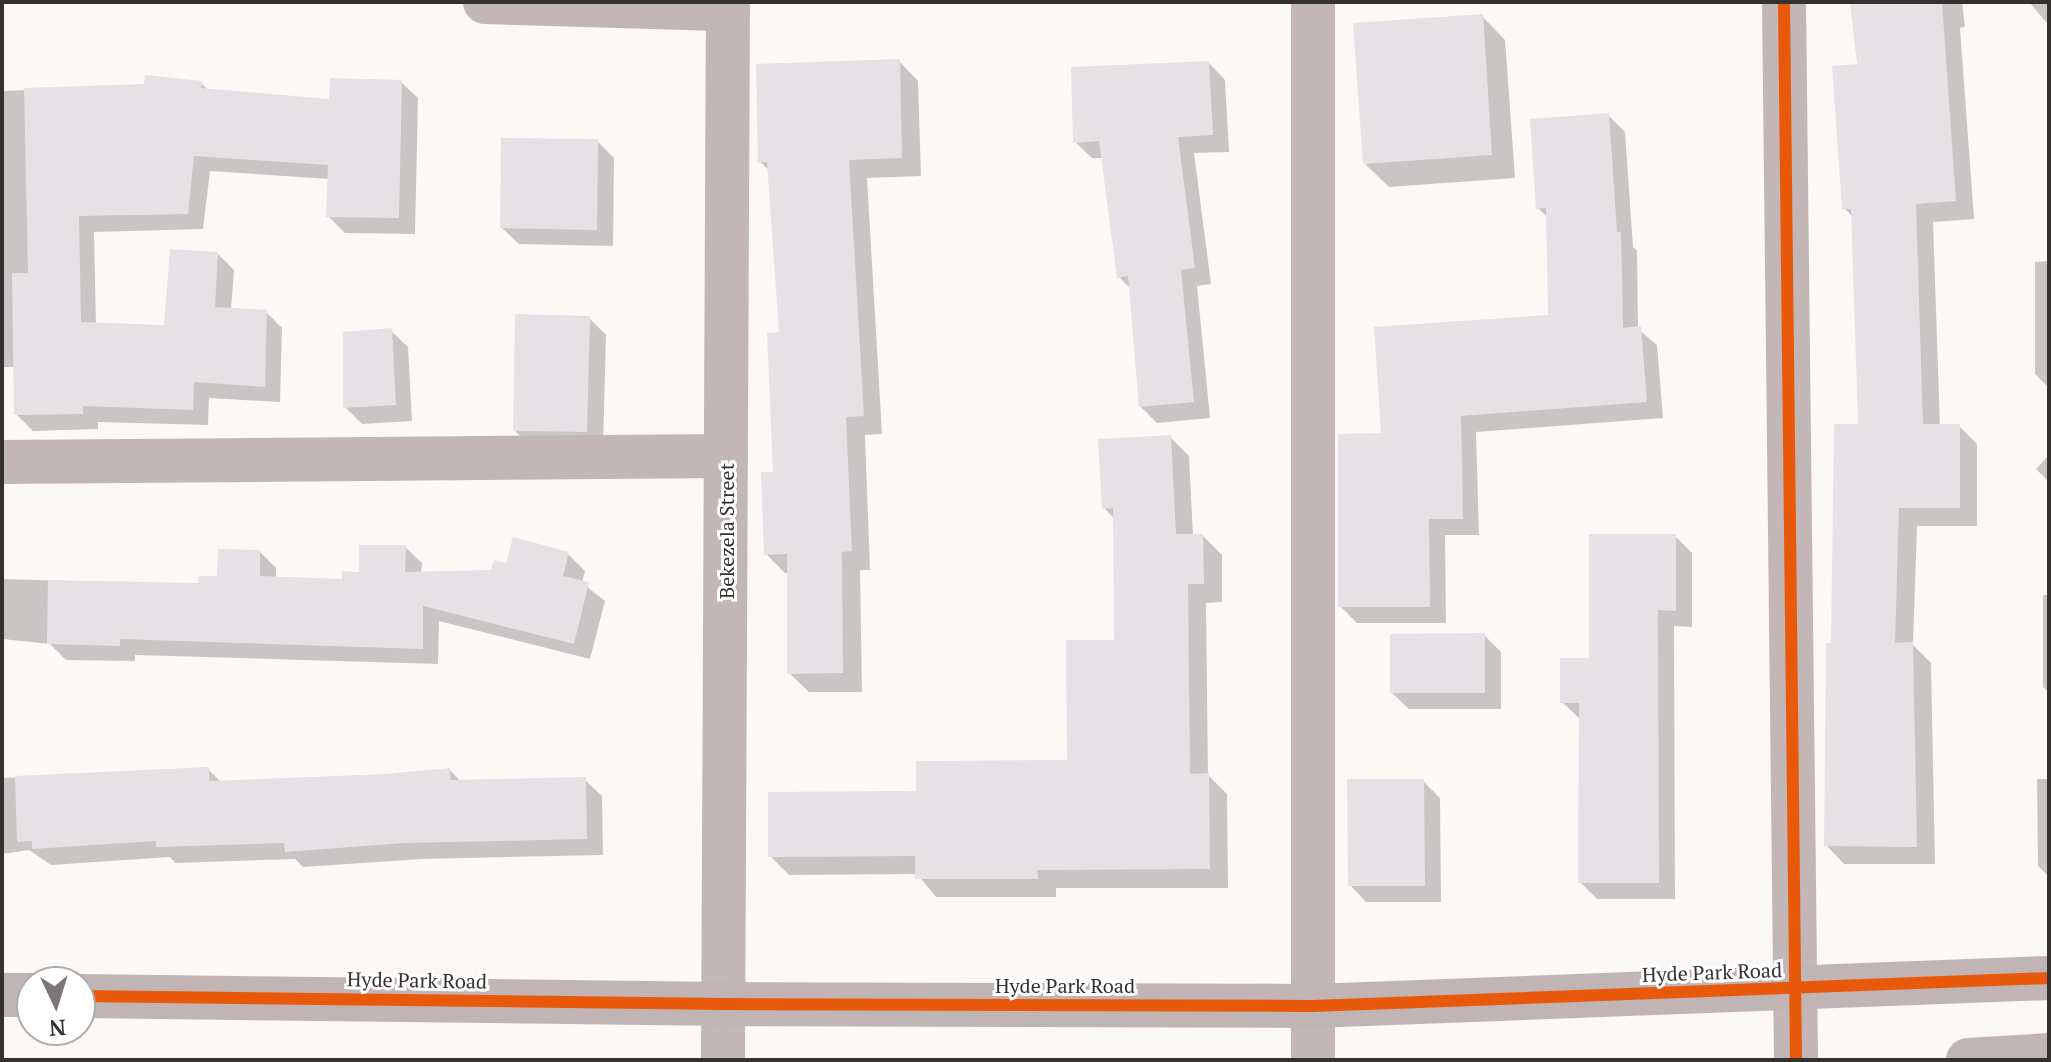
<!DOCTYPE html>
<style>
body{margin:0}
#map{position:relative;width:2051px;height:1062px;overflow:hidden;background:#fbf8f6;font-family:"PT Serif",serif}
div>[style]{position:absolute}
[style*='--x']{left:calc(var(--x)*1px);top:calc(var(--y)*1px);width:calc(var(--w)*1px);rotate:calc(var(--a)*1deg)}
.shadow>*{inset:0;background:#0003}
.building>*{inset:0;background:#e5e2e6}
.street>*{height:44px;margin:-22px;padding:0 22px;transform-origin:22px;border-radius:22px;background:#c2b6b7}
.secondary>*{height:44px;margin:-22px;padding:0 22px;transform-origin:22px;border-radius:22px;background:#c1b4b5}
.cycleway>*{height:12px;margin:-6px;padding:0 6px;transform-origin:6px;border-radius:6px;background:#e8590c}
span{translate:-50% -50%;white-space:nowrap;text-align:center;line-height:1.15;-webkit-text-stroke:6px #fff;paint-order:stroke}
.street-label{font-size:20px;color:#343231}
.frame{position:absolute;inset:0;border:4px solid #343231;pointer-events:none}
.north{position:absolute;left:16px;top:966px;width:80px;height:80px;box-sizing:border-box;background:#fff;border:2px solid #aeadad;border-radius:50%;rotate:176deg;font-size:22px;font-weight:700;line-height:32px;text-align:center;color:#343231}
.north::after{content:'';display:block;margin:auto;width:28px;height:36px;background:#7a7776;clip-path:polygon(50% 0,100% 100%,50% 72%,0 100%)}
</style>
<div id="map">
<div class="shadow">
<i style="clip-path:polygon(1852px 2px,1962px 2px,1965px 27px,1960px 28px,1974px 219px,1933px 222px,1940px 426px,1959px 426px,1977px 444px,1977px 526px,1917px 526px,1913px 645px,1931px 663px,1935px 864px,1844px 864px,1826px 845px,1833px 645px,1860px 426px,1853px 217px,1844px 208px,1859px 66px)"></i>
<i style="clip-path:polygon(2029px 2px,2049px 2px,2049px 21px,2046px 22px)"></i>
<i style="clip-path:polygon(1482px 16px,1505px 40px,1515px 178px,1389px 187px,1365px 164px)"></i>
<i style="clip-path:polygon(899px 61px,918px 81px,921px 176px,867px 178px,882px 434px,865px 435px,870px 570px,860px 570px,862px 692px,809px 692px,789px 673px,789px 573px,785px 573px,766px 554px,775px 474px,781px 334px,770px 171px,760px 162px)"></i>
<i style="clip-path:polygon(1209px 63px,1225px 80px,1229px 152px,1194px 153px,1211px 284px,1197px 286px,1210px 418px,1157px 423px,1141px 407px,1131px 289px,1119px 277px,1103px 158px,1092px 158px,1075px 142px)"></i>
<i style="clip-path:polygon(401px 82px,418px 98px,415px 234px,345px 233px,328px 216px,329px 179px,210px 171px,203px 229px,94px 232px,96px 325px,166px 327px,218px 254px,234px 270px,231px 310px,266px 312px,282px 328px,280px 402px,209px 398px,208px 425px,98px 422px,98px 429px,33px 431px,16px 414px,16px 367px,2px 367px,2px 91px,201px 83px,209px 91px,331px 101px)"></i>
<i style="clip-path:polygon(1608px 115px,1625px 132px,1633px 247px,1637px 251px,1638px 329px,1657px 345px,1663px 418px,1476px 432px,1479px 535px,1445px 535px,1446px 623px,1357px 623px,1340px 606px,1383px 435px,1550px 317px,1548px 218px,1538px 208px)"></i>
<i style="clip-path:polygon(597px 141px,614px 158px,613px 246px,519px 244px,502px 228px)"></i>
<i style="clip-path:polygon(2049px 261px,2049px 388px,2035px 374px,2035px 262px)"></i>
<i style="clip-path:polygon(589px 318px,606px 335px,603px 448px,532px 447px,515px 431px)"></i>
<i style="clip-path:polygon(391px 331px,408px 347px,412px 421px,362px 424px,345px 407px)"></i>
<i style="clip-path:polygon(1170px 437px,1189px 456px,1193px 536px,1203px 536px,1222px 555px,1222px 602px,1206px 603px,1208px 775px,1227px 794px,1228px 888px,1056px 888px,1056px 897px,936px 897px,917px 874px,789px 875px,770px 856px,918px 793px,1069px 762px,1116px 642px,1115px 519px,1104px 508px)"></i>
<i style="clip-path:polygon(2049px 455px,2049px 482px,2036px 469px)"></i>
<i style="clip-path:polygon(1675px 536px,1692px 553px,1692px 627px,1674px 626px,1675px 899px,1597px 899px,1580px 882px,1580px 719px,1562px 702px)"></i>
<i style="clip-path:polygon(405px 547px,422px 563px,421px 574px,493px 572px,508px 565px,568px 554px,585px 571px,582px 583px,605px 601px,590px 659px,439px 621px,438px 664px,135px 655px,135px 661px,66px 660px,50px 644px,2px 639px,2px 579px,200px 585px,219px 578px,260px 552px,276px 568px,276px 578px,344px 581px)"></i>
<i style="clip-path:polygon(2043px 595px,2049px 595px,2049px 692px,2043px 687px)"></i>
<i style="clip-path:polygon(1484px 635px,1501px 652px,1501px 709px,1409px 709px,1392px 693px)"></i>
<i style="clip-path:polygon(208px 769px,221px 782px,385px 776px,450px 770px,461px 782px,585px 780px,602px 796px,603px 855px,422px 859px,303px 867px,295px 859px,175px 863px,170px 857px,51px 865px,29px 850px,2px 854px,2px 778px)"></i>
<i style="clip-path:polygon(2037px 779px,2049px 779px,2049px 877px,2038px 866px)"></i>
<i style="clip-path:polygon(1423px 781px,1440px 798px,1441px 902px,1366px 902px,1350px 885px)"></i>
</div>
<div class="building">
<i style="clip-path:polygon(1850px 2px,1942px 2px,1956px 201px,1916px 204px,1923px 424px,1960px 424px,1960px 508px,1899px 508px,1895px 643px,1913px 642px,1917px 847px,1824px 846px,1826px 643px,1831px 643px,1834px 424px,1858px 424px,1851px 209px,1842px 209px,1832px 66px,1857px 64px)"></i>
<i style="clip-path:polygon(1483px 14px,1492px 155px,1363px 164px,1353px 23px)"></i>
<i style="clip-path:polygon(900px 59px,902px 158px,849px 160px,864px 416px,846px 417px,852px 551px,842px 552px,843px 673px,787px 674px,787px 554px,764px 555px,761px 472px,773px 472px,767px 333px,779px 332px,767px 162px,758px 163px,756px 64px)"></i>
<i style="clip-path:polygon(1209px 61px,1213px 135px,1178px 137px,1195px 268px,1181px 270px,1194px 402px,1139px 407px,1128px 276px,1117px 278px,1099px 141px,1073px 143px,1071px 67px)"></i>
<i style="clip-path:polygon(145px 75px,202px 81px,201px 88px,329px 99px,330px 78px,402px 80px,399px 218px,326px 217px,328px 165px,194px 156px,188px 214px,79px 216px,81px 322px,164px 325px,170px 249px,218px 252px,215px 307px,267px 310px,265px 387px,194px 382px,193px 410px,83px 406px,83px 414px,14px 415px,12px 273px,28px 273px,24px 88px,144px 84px)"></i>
<i style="clip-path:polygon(1609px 113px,1617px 232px,1621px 232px,1623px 328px,1641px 326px,1647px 402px,1461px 416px,1463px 519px,1429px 519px,1430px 607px,1338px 607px,1338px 434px,1381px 433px,1374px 327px,1548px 315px,1546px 208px,1536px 209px,1530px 119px)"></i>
<i style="clip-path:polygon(501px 138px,598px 139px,597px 230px,500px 228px)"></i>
<i style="clip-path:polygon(515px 314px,590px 316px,587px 432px,513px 431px)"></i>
<i style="clip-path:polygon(392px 328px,396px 405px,343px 408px,343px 332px)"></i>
<i style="clip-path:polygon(1171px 435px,1176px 534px,1203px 534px,1204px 584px,1188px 584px,1190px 774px,1209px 773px,1210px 869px,1037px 870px,1038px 879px,915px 879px,915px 856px,768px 857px,768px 792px,916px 791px,916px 761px,1067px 760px,1066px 640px,1114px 640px,1113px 508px,1102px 509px,1098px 439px)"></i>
<i style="clip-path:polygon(1589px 534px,1676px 534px,1676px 611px,1658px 610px,1659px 883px,1578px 883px,1579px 703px,1560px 703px,1560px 658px,1589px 658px)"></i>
<i style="clip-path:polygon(513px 537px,569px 552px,563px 576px,589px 582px,574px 644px,423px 606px,423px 649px,120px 639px,120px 646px,47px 644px,48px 580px,198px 583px,199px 576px,217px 576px,218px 549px,260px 550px,260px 576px,342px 579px,342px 571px,359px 572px,359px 545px,406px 545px,405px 572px,491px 570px,494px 560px,506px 563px)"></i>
<i style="clip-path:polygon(1485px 633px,1485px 693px,1390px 693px,1390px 634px)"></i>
<i style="clip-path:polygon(209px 767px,209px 781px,385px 774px,450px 768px,451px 780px,586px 777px,587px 839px,404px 843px,285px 852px,284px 843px,156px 847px,156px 841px,32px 849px,32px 841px,17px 842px,15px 776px)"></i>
<i style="clip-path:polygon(1347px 779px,1424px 779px,1425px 886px,1348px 886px)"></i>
</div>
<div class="street">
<i style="--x:485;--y:2;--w:243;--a:1.7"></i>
<i style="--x:1784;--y:2;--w:1058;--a:89.35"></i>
<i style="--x:2;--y:462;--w:724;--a:-0.47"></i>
<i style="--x:723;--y:1060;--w:1058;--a:-89.73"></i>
<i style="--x:1313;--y:1060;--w:1058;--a:-90"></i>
</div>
<div class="secondary">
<i style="--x:2;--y:995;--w:30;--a:0"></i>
<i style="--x:80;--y:996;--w:644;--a:0.71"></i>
<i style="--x:724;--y:1004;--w:589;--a:0.19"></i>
<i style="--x:1313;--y:1006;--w:737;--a:-2.18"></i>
<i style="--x:1968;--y:1060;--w:81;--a:-3.5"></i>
</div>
<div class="cycleway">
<i style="--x:1784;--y:2;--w:1058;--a:89.35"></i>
<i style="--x:80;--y:996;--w:644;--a:0.71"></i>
<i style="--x:724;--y:1004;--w:589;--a:0.19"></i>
<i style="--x:1313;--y:1006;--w:737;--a:-2.18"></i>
</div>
<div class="street-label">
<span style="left:726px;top:531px;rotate:-90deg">Bekezela Street</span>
<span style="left:1712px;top:972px;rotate:-2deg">Hyde Park Road</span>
<span style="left:417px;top:980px;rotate:1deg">Hyde Park Road</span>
<span style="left:1065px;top:985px">Hyde Park Road</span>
</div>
<div class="frame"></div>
<div class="north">N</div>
</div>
